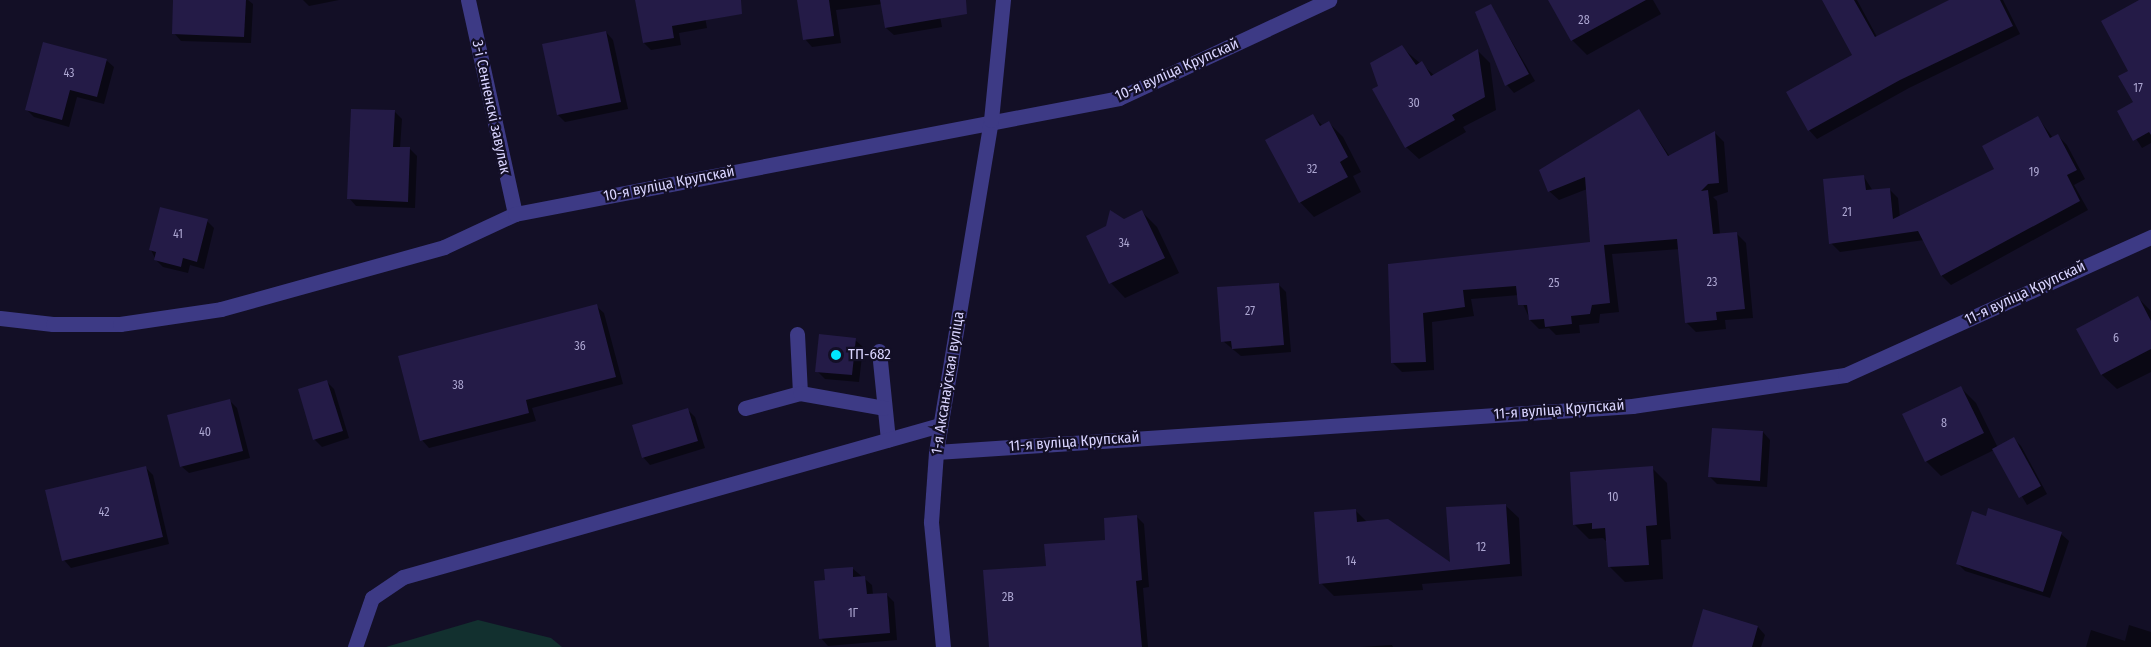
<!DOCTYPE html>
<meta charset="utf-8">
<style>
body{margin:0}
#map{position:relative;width:2151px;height:647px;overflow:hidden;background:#130f26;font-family:"Fira Sans Condensed",sans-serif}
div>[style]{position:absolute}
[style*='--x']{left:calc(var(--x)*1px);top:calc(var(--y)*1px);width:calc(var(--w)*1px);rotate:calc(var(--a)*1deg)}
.green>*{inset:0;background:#12302f}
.shadow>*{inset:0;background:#0007}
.building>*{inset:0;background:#241b47}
.lane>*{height:15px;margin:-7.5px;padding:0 7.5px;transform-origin:7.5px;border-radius:7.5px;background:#3d3a85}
.street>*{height:15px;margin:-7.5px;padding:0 7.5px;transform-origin:7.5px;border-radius:7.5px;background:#3d3a85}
.dots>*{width:16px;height:16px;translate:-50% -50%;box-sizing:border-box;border:3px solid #130f26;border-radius:50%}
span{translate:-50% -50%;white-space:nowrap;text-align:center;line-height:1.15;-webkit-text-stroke:4.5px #130f26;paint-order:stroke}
.number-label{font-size:12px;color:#aca6d1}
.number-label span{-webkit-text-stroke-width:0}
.street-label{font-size:15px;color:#d9d4ff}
.poi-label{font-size:15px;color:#d9d4ff}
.left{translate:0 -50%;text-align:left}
</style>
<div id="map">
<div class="green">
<i style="clip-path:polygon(478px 620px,551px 638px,562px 647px,386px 647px)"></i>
</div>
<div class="shadow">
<i style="clip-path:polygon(175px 0,248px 0,253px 4px,251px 43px,181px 41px,174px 33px)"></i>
<i style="clip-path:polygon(303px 0,339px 0,309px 6px)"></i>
<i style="clip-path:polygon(637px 0,702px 0,707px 28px,679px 33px,681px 45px,651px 50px,644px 43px)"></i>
<i style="clip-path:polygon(799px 0,937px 0,942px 27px,894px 35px,886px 28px,882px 4px,836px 10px,841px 43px,812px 47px,805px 39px)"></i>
<i style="clip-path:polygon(1550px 0,1653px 0,1661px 14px,1587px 55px,1572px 40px)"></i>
<i style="clip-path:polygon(1823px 0,1857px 0,1877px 37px,1952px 0,2003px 0,2020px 34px,1909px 88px,1817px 139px,1809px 130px,1854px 55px)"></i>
<i style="clip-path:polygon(2144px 0,2151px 7px,2151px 143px,2142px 148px,2119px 112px,2135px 103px,2130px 71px)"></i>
<i style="clip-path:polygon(1491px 6px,1535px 81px,1514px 93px,1507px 85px,1477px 13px)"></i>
<i style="clip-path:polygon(606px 32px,613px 40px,628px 109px,565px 122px,558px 115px)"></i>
<i style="clip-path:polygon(1401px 47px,1434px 75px,1478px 51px,1490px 63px,1496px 110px,1463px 127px,1466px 132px,1419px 159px,1406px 147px,1380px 86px)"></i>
<i style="clip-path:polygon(106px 60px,114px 67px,104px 104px,77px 97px,69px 127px,34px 117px,27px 110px)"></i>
<i style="clip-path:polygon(394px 111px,402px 119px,400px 148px,410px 149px,417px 156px,415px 208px,356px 206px,349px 198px)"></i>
<i style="clip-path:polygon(1639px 111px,1670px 157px,1715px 133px,1724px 142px,1728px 192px,1713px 197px,1717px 201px,1720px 235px,1737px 234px,1746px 243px,1753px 318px,1725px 320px,1726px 329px,1696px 332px,1687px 323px,1680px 249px,1612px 254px,1619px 312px,1600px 314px,1599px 323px,1579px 325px,1580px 333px,1556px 335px,1549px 328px,1539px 329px,1530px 320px,1519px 295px,1471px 299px,1474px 316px,1432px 322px,1434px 370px,1402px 372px,1393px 363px,1389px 265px,1592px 243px,1587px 189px,1559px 200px,1549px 191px)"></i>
<i style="clip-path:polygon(1313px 116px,1323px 126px,1329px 123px,1343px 137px,1361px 172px,1353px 176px,1361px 192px,1314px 217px,1300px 202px)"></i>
<i style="clip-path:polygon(2038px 118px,2053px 138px,2058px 136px,2067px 145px,2085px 179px,2074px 185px,2088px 210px,1951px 285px,1942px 276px,1924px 240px,1840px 252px,1831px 243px,1864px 177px,1873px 191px,1889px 189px,1898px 198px,1900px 218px,1996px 170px)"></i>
<i style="clip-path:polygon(1142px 212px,1157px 227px,1179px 273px,1125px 298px,1111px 283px,1088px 237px)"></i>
<i style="clip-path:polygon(207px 221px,214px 228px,204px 269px,190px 265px,188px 273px,163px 267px,156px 260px,151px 250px)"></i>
<i style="clip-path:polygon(1278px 284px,1286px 292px,1291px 352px,1241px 356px,1223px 341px)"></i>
<i style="clip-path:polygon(2138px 298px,2151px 311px,2151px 372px,2117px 389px,2102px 375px,2078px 329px)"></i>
<i style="clip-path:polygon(596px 306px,604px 313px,623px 384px,532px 408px,536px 421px,429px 448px,422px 440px)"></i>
<i style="clip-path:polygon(855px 340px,863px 347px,859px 382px,825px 379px,817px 371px)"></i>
<i style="clip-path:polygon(327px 382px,334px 389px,349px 438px,322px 447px,314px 439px)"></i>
<i style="clip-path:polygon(1961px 388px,1976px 403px,1998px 448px,2014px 439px,2021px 446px,2047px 494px,2027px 505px,1994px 450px,1941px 476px,1926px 461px)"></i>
<i style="clip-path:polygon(230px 401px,237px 408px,250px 458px,189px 473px,181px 466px)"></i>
<i style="clip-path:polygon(688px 410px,695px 417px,705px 448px,650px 465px,643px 457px)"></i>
<i style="clip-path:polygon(1763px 432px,1770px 440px,1767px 487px,1717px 484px,1710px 477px)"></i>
<i style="clip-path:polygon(145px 467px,153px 475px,169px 544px,71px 568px,64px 560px)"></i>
<i style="clip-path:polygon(1652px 468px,1667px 483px,1671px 539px,1661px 540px,1663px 579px,1625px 582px,1610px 567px,1608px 543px,1603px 538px,1589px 539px,1574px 524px)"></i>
<i style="clip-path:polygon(1505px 505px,1519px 518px,1522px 576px,1422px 584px,1423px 590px,1334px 596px,1321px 583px,1355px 510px,1367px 522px,1451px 565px)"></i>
<i style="clip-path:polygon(1137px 517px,1144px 524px,1149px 587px,1143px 588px,1148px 647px,990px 647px,1048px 568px,1107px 542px)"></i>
<i style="clip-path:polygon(1987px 518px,2061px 534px,2069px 541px,2050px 598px,1965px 571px,1957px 563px)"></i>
<i style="clip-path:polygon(852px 568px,872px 585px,873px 595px,886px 594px,894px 602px,897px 640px,828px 646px,821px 638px,827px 581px)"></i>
<i style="clip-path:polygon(2129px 625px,2151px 632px,2151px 647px,2086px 647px,2091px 630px,2125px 641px)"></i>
<i style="clip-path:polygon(1758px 627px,1765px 635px,1761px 647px,1693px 647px)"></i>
<i style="clip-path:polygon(1392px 645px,1393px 647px,1361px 647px)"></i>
</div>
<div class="building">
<i style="clip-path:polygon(173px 0,246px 0,244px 37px,172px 34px)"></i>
<i style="clip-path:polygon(635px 0,741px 0,742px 14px,672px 26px,674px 38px,643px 43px)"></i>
<i style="clip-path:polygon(797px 0,829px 0,834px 36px,803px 40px)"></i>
<i style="clip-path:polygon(880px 0,966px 0,967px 14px,885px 28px)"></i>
<i style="clip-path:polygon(1548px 0,1646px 0,1571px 41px)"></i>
<i style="clip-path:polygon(1822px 0,1854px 0,1875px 37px,1949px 0,2000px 0,2013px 26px,1900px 80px,1808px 131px,1786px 92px,1852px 55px)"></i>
<i style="clip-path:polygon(2139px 0,2151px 0,2151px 135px,2149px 132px,2133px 141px,2117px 111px,2133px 102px,2118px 76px,2128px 71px,2101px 21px)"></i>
<i style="clip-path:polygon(1491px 4px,1529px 74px,1505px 86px,1475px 12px)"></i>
<i style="clip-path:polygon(606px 31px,621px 102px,557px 115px,542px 44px)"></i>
<i style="clip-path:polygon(43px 42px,107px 59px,97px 97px,70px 90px,62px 120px,25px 110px)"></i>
<i style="clip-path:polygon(1402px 45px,1416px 65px,1422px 61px,1431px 76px,1478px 49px,1485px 97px,1452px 115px,1455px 120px,1405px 148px,1372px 89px,1378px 86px,1370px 63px)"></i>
<i style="clip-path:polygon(351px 109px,395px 110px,393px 147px,410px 147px,408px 202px,347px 199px)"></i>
<i style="clip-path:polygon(1639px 109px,1668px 156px,1715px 131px,1719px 183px,1708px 184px,1701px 191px,1708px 190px,1713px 234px,1737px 232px,1745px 309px,1716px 312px,1717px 320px,1685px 323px,1677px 239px,1604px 245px,1610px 303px,1592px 305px,1590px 314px,1571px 316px,1572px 324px,1545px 327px,1544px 319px,1529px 320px,1527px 305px,1518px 305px,1516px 286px,1463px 290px,1465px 307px,1423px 313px,1426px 362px,1391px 363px,1388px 264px,1590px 242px,1585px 177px,1548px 192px,1539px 170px)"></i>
<i style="clip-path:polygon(1313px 114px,1320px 126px,1329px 121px,1348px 157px,1340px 162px,1348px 177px,1299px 203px,1265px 140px)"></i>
<i style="clip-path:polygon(2038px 116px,2050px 138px,2058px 134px,2077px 170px,2067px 175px,2080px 201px,1941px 276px,1918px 231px,1829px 244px,1823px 179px,1864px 175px,1866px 190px,1890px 188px,1893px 219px,1994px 169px,1982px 146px)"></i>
<i style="clip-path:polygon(160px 207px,208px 219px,197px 262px,183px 258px,181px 267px,154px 260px,156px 252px,149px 250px)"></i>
<i style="clip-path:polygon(1110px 210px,1124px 219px,1142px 210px,1165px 258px,1109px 284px,1086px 236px,1106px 226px)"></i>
<i style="clip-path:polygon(1279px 283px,1284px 345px,1232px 349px,1231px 341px,1221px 342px,1217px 287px)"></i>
<i style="clip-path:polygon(2138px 296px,2151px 321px,2151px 349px,2101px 375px,2076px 329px)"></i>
<i style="clip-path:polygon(597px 304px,616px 377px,526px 400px,529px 413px,420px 441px,398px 356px)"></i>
<i style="clip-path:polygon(819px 334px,856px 338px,852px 375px,815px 372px)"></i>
<i style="clip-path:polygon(327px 380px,343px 431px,313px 440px,298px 389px)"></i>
<i style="clip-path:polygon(1961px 386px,1984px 433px,1925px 462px,1902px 414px)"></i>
<i style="clip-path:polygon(230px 399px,243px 451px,180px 467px,167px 415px)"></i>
<i style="clip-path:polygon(688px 408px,698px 441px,642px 458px,632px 425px)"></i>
<i style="clip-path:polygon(1712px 428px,1763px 431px,1760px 481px,1708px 477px)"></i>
<i style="clip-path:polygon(2014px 437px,2041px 486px,2019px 498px,1992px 449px)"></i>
<i style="clip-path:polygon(146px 466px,163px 537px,62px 561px,45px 490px)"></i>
<i style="clip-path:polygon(1653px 466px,1657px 525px,1646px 526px,1649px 565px,1608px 567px,1605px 528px,1592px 529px,1592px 523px,1573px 525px,1570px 472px)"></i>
<i style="clip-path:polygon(1506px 504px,1510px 564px,1319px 584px,1314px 512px,1356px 509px,1357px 522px,1388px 519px,1450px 562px,1446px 507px)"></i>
<i style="clip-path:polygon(1988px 508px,2062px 532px,2043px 592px,1956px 564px,1972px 511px,1986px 516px)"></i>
<i style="clip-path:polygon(1137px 515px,1142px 580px,1136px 581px,1142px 647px,989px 647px,983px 570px,1046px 566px,1044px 544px,1105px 540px,1104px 518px)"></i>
<i style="clip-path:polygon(853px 567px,853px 577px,865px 576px,867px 594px,887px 593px,890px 633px,819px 639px,814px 581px,825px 580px,824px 569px)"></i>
<i style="clip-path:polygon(1703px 609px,1758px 626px,1752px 647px,1692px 647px)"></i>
</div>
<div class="lane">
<i style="--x:797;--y:334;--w:59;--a:87.1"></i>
<i style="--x:879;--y:351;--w:89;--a:84.2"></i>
<i style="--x:745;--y:408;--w:57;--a:-15.3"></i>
<i style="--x:800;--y:393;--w:85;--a:10.1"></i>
<i style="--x:355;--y:647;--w:52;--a:-70.9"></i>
<i style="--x:372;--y:598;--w:37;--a:-34"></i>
<i style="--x:403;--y:577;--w:558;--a:-15.8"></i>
</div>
<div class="street">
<i style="--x:468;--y:0;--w:219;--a:77.6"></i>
<i style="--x:0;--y:318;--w:53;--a:6.5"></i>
<i style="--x:53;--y:324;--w:67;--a:0"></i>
<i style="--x:120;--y:324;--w:102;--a:-8.4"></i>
<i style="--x:221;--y:309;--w:231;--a:-15.5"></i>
<i style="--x:444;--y:247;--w:78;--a:-24.9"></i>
<i style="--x:515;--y:214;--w:615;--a:-10.87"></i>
<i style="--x:1119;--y:98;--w:232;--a:-25"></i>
<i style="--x:936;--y:452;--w:698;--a:-3.78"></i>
<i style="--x:1632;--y:406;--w:215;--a:-8.3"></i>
<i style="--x:1845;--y:375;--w:336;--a:-24.3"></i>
<i style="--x:943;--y:647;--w:126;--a:-95.5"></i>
<i style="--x:931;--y:522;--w:70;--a:-85.9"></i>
<i style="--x:936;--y:452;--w:337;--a:-80.6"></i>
<i style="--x:991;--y:120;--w:121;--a:-84.3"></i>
</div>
<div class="dots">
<i style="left:836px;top:355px;background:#00e5ff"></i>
</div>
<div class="number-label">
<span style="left:1584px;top:21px">28</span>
<span style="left:69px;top:74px">43</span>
<span style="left:2138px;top:89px">17</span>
<span style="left:1414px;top:104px">30</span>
<span style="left:1312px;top:170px">32</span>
<span style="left:2034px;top:173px">19</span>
<span style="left:1847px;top:213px">21</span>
<span style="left:178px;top:235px">41</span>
<span style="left:1124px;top:244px">34</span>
<span style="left:1712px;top:283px">23</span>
<span style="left:1554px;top:284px">25</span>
<span style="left:1250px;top:312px">27</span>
<span style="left:2116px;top:339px">6</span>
<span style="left:580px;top:347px">36</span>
<span style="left:458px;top:386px">38</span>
<span style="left:1944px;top:424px">8</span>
<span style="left:205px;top:433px">40</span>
<span style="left:1613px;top:498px">10</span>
<span style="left:104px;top:513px">42</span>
<span style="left:1481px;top:548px">12</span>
<span style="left:1351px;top:562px">14</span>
<span style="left:1008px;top:598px">2В</span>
<span style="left:853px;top:614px">1Г</span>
</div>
<div class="street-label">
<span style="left:1177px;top:70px;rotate:-24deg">10-я вуліца Крупскай</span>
<span style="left:491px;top:107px;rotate:78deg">3-і Сенненскі завулак</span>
<span style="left:669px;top:184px;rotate:-11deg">10-я вуліца Крупскай</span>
<span style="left:2025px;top:293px;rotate:-25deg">11-я вуліца Крупскай</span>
<span style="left:948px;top:383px;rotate:-81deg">1-я Аксанаўская вуліца</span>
<span style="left:1559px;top:410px;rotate:-4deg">11-я вуліца Крупскай</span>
<span style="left:1074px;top:442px;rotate:-4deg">11-я вуліца Крупскай</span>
</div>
<div class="poi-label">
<span class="left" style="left:848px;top:355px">ТП-682</span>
</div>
</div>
